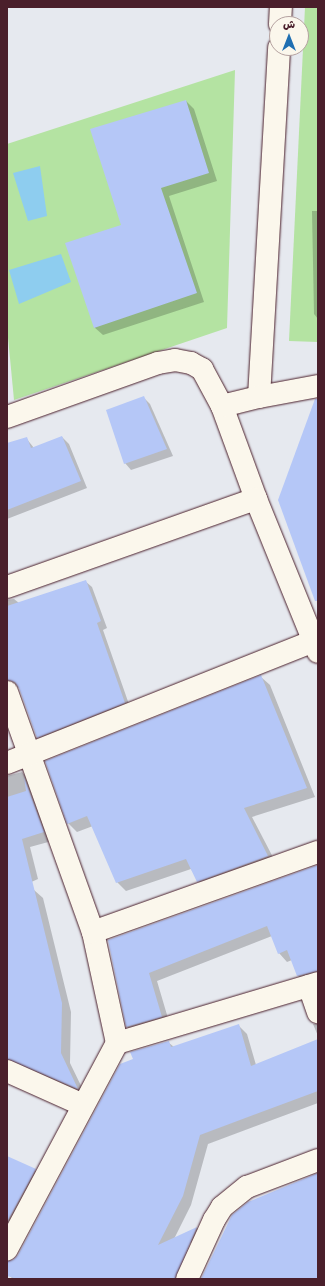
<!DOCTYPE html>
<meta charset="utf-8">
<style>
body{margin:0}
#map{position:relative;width:325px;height:1286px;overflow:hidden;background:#e6e9ef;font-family:"Architects Daughter","Playpen Sans Arabic",sans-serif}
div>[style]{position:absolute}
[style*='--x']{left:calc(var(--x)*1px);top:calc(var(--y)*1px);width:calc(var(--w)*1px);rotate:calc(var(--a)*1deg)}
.green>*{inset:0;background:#b4e3a2}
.water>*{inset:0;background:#8ecdef}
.shadow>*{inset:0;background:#0003}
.building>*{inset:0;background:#b5c7f7}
.roads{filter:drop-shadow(0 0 1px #4a1f2b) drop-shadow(0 0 1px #4a1f2b)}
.minor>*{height:22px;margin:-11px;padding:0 11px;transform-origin:11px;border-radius:11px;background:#fbf7ec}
span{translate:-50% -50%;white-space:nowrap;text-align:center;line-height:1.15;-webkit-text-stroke:3px #fbf7ec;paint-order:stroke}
.frame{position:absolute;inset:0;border:8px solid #4a1f2b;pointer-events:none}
.north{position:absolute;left:269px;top:16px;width:40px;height:40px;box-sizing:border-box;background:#fbf7ec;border:1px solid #b4a19f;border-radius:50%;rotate:0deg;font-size:11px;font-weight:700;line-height:16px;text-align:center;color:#4a1f2b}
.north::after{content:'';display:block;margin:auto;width:14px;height:18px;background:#1f6fb2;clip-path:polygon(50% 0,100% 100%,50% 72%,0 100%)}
</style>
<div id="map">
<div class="green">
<i style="clip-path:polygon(305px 7px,318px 7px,318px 342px,289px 341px)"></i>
<i style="clip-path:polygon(235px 70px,227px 328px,14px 400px,7px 327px,7px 144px)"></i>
</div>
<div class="water">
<i style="clip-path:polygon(40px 166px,47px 216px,28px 221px,13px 173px)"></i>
<i style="clip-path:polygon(61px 254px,71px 282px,19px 304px,9px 270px)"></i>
</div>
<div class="shadow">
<i style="clip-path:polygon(186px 101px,194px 109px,217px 181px,169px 196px,204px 302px,103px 335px,94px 327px,122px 226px)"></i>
<i style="clip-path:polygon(312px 211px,318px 211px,318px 319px,314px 314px)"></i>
<i style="clip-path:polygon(144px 398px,150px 404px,173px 456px,131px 470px,125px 463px)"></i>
<i style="clip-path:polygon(62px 437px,69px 444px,87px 488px,7px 519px,7px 444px,26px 438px,34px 448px)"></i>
<i style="clip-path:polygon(85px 581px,92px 587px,107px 628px,103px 630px,131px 710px,44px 744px,38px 737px,20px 688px,14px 686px,7px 680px,7px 600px,14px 599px,19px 603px)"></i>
<i style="clip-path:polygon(261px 677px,270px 685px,315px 797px,252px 817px,277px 865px,207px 890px,198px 881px,191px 869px,126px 891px,117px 882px,93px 826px,77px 832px,68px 823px)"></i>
<i style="clip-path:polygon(22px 772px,30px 781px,52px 841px,30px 847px,38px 879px,7px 893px,7px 776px)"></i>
<i style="clip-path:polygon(318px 866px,318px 982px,307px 984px,298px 976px,292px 960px,287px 962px,279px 953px,272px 936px,157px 981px,170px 1025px,136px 1035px,127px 1027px,109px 941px)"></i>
<i style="clip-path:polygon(34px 890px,43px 898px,71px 1012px,70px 1063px,86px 1096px,7px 1070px,7px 910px)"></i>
<i style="clip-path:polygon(313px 1024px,318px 1024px,318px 1036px)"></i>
<i style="clip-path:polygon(evenodd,239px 1026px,247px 1034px,256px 1065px,318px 1040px,318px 1103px,208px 1144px,191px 1205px,174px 1239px,197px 1228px,205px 1236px,185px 1279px,13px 1279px,10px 1276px,134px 1060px,168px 1042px,174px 1047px,239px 1026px,189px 1243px,191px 1243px,174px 1279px,189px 1243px)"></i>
<i style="clip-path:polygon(7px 1162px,35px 1170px,44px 1179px,7px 1248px)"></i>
</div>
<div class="building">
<i style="clip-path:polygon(186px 100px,209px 173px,161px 188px,197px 293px,94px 328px,65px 243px,121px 225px,90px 129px)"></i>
<i style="clip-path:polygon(144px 396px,167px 449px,124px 464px,106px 410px)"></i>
<i style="clip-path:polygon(315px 399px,318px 399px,318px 601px,315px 601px,278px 500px)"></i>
<i style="clip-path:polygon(62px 436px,81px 481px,7px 510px,7px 443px,27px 437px,31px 448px)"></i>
<i style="clip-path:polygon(86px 580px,101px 621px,97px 623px,125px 703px,37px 738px,19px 688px,15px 682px,7px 680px,7px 606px)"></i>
<i style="clip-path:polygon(261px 675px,307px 788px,244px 808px,268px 856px,197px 882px,186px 859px,116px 883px,87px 816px,67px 824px,45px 761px)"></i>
<i style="clip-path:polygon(24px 777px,44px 832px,22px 839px,62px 1003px,61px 1053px,78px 1089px,7px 1059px,7px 797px,26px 791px)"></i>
<i style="clip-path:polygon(318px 865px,318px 971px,297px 976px,287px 950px,278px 954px,267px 926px,149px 973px,162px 1017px,126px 1027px,108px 940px)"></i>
<i style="clip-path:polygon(239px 1024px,251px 1066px,318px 1039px,318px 1091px,200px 1135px,183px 1196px,158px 1245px,197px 1227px,175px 1279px,17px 1279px,7px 1276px,7px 1261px,13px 1260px,18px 1255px,120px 1064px,133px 1059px,130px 1052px,169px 1041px,171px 1047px)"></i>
<i style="clip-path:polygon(7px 1156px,36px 1169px,7px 1222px)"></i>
<i style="clip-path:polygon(318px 1173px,318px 1279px,201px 1279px,232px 1215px,248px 1202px)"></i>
</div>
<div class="roads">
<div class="minor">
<i style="--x:280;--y:24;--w:17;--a:-87"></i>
<i style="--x:259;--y:397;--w:350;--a:-86.7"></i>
<i style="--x:222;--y:406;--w:99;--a:69.9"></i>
<i style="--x:256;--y:499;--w:165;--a:67.9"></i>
<i style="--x:7;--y:417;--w:160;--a:-19.7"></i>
<i style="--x:158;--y:363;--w:17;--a:-10"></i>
<i style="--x:175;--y:360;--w:16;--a:11"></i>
<i style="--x:191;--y:363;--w:13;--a:29"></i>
<i style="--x:202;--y:369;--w:42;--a:61.6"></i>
<i style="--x:222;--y:406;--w:38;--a:-14"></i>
<i style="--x:259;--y:397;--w:60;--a:-10.6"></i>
<i style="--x:7;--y:587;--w:264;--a:-19.5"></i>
<i style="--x:7;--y:692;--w:255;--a:70.3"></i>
<i style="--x:93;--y:932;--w:114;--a:77.8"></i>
<i style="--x:117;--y:1043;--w:234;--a:118.1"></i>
<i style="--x:7;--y:763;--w:330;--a:-21.7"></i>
<i style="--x:93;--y:932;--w:239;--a:-19.6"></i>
<i style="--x:309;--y:986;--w:28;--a:71"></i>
<i style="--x:117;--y:1043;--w:210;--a:-16.6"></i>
<i style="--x:7;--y:1071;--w:83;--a:24.1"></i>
<i style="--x:187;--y:1279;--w:65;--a:-65.4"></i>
<i style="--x:214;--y:1220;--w:15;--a:-58"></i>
<i style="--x:222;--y:1207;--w:32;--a:-39"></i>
<i style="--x:247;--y:1187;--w:76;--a:-20.8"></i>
</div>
</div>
<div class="frame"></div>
<div class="north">ش</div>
</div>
